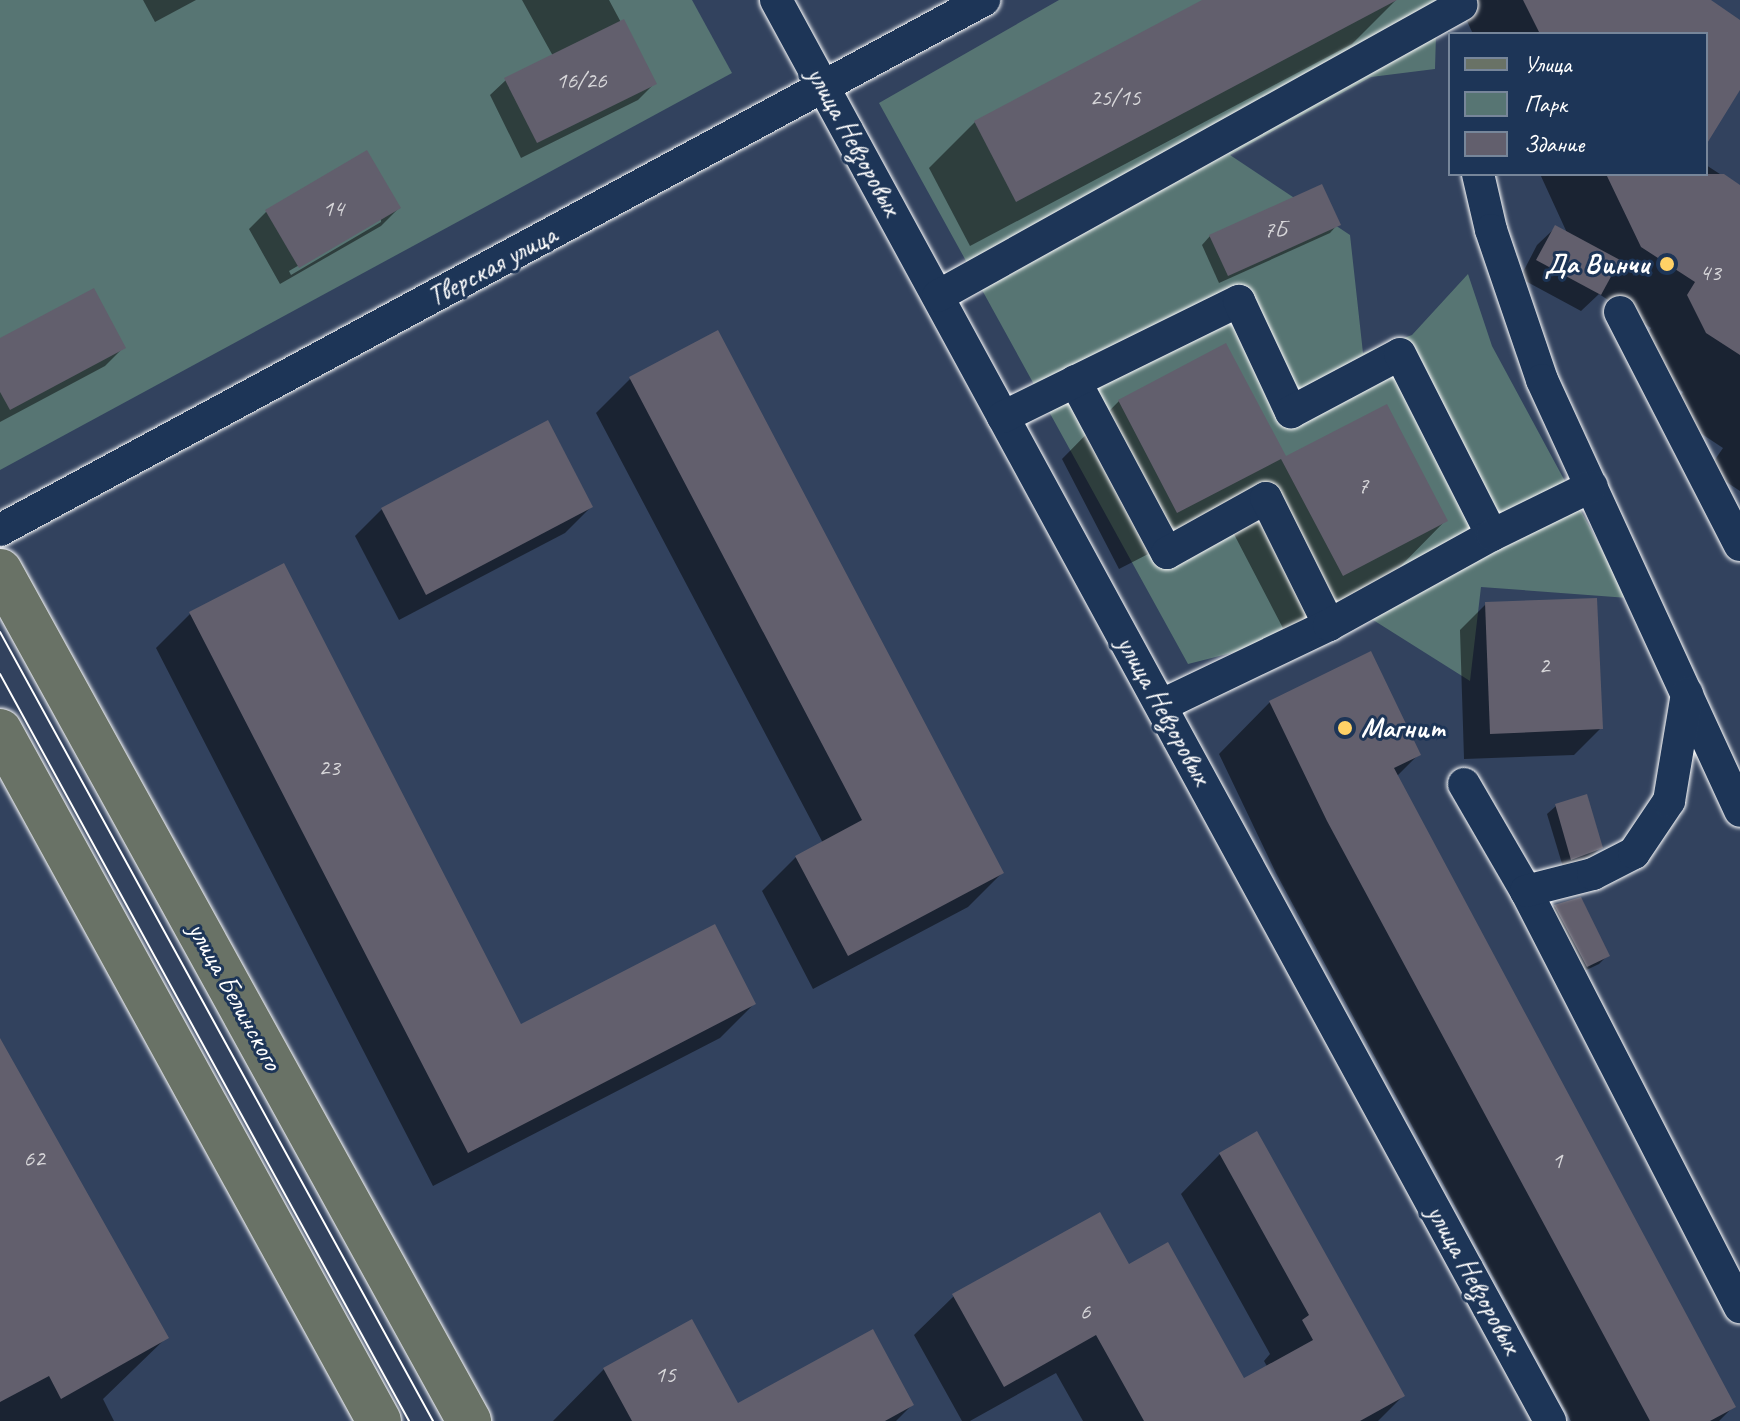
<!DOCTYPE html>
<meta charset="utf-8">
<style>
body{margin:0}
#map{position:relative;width:1740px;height:1421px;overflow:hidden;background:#32425e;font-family:Caveat,sans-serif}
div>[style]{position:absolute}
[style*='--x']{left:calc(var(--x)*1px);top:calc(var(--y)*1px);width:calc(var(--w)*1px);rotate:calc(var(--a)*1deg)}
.green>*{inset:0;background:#577573}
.shadow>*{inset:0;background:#0007}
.building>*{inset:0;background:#625f6d}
.roads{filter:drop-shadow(0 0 2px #fff) drop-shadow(0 0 2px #fff)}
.street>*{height:32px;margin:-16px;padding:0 16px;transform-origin:16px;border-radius:16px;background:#1d3557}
.primary>*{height:44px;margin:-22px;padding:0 22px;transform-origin:22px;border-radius:22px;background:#697266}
.tram>*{height:2px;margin:-1px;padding:0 1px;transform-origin:1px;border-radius:1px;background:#fff}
.dots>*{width:22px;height:22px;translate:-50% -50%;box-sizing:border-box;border:4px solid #1d3557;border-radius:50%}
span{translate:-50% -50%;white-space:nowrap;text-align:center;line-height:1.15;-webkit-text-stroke:6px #1d3557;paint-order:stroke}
.number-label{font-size:24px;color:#d8d7da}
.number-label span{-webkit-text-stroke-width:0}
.street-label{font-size:28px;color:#fff}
.poi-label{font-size:28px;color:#fff;font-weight:700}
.right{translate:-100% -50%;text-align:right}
.left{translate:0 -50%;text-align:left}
.legend{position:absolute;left:1448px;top:32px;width:260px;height:144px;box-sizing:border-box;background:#1d3557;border:2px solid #77869a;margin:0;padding:10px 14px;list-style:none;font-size:24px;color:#fff}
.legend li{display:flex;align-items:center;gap:16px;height:40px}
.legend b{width:40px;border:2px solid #77869a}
</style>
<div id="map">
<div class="green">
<i style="clip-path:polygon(0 0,692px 0,732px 73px,0 470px)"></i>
<i style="clip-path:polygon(1059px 0,1437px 0,1435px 69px,1371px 77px,1230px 155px,1350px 235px,1363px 353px,1412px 335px,1468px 274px,1492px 346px,1628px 598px,1481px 587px,1470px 681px,1370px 618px,1188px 664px,879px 103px)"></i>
</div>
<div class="shadow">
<i style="clip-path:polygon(143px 0,196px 0,155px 22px)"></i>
<i style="clip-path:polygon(522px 0,609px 0,654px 84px,638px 100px,521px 158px,490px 95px,506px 80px,553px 56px)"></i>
<i style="clip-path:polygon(1206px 0,1396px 0,1352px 44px,970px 246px,929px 168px,975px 122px)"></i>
<i style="clip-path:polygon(1469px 0,1707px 0,1740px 22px,1740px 86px,1706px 141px,1706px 34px,1473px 34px,1461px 8px)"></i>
<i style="clip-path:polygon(1706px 165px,1740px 187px,1740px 491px,1708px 470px,1723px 448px,1670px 413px,1683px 392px,1661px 378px,1643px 342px,1651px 328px,1599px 294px,1581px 311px,1520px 278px,1537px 245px,1555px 228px,1568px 235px,1540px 174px,1706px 174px)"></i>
<i style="clip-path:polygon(evenodd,399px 208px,381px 226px,280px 284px,249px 229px,266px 212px,399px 208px,381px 218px,381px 222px,291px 275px,289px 271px,381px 218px)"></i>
<i style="clip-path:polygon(1338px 224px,1330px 233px,1219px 283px,1202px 245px,1210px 236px)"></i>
<i style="clip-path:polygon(717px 332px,1002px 873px,968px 907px,813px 989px,762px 891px,796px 857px,823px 843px,596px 413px,630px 379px)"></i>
<i style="clip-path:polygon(0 340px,123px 348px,105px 366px,0 422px)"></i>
<i style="clip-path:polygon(1119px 401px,1285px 459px,1446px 520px,1389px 578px,1285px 632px,1224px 515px,1119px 569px,1062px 459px)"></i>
<i style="clip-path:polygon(591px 507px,565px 533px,399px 620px,355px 536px,382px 509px)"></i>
<i style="clip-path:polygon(1486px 604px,1601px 728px,1574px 755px,1464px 759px,1460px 630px)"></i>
<i style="clip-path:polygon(190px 614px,520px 1027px,754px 1004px,720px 1038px,433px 1186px,156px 648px)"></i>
<i style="clip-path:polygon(1270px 702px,1419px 754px,1397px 776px,1734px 1406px,1719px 1421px,1571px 1421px,1276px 873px,1219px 754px)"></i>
<i style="clip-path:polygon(1556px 806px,1601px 847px,1592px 856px,1563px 867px,1547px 814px)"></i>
<i style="clip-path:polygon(1555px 906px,1607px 956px,1599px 964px,1578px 974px,1547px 915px)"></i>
<i style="clip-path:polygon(0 1045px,166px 1338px,103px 1399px,114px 1421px,0 1421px)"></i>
<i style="clip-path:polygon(1256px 1134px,1403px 1396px,1378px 1421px,1083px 1421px,1056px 1373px,970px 1421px,962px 1421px,914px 1335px,954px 1296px,1128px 1266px,1244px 1381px,1268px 1368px,1264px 1361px,1270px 1354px,1181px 1194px,1220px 1154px)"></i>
<i style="clip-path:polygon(604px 1369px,737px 1406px,912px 1405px,896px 1421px,553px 1421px)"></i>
</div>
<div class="building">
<i style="clip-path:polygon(1202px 0,1397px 0,1016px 202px,974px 121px)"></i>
<i style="clip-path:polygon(1523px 0,1711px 0,1740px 20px,1740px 90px,1706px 145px,1706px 34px,1540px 34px)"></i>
<i style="clip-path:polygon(624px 19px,657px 84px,537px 143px,504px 78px)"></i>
<i style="clip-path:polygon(367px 150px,401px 208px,299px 268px,265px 210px)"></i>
<i style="clip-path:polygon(1606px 174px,1724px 174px,1740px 185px,1740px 355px,1706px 333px,1687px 295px,1695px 282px,1641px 247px)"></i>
<i style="clip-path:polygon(1322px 184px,1341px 225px,1228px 276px,1209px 235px)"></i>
<i style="clip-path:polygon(1555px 225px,1620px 260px,1601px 295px,1536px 260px)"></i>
<i style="clip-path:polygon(94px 288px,126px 348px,10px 410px,0 392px,0 338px)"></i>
<i style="clip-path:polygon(718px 330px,1004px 873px,848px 956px,795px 856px,862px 820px,629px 377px)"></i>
<i style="clip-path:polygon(1226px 343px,1286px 456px,1387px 404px,1448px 521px,1343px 576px,1281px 459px,1177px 513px,1118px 400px)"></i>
<i style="clip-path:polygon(548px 420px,593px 507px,426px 595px,381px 508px)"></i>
<i style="clip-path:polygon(284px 563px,521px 1024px,715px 924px,756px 1004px,468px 1153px,189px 612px)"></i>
<i style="clip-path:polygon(1597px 598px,1603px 729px,1490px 734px,1485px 602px)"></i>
<i style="clip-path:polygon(1371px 651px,1421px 755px,1394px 768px,1736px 1407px,1710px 1421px,1650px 1421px,1327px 821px,1269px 701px)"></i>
<i style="clip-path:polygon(1587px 794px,1603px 848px,1571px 860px,1555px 804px)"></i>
<i style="clip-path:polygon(1581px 897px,1610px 956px,1587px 967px,1554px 905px)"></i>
<i style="clip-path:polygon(0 1038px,169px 1338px,61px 1399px,49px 1376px,0 1402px)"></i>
<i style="clip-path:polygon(1257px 1131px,1405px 1396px,1360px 1421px,1144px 1421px,1096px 1335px,1004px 1387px,952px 1294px,1100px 1212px,1129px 1264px,1168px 1242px,1244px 1378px,1313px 1340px,1302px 1320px,1309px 1315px,1219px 1153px)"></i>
<i style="clip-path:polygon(692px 1319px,738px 1403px,873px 1329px,914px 1405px,885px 1421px,632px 1421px,603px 1368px)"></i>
</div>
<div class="roads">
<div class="street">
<i style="--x:776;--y:0;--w:1618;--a:61.42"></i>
<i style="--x:1478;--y:174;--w:57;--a:76.9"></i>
<i style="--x:1491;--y:230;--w:158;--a:71.2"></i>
<i style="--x:1542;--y:380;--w:474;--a:65.3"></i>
<i style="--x:938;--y:296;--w:599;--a:-29.09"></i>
<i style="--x:1620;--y:312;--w:262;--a:62.8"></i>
<i style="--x:1075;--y:381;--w:195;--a:61.9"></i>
<i style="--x:1167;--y:553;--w:113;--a:-29.1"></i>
<i style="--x:1266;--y:498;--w:142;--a:63.6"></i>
<i style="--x:1003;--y:417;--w:263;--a:-26.2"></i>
<i style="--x:1239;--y:301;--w:123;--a:64.9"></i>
<i style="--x:1291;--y:412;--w:123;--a:-28"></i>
<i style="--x:1400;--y:354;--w:203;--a:63.1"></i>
<i style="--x:0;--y:530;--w:1118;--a:-28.31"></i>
<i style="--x:1162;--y:705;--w:185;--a:-25.6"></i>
<i style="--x:1329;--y:625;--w:186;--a:-28.9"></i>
<i style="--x:1492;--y:535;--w:111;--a:-26.1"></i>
<i style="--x:1464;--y:784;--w:124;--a:59.9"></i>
<i style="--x:1526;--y:891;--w:468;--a:62.8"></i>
<i style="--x:1526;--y:891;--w:69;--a:-14.2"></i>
<i style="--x:1593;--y:874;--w:46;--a:-27.1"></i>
<i style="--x:1634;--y:853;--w:63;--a:-56.1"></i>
<i style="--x:1669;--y:801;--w:109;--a:-80.5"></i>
</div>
<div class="primary">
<i style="--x:0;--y:571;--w:971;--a:61.11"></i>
<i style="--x:0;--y:731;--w:787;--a:61.22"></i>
</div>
</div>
<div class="tram">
<i style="--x:0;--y:632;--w:900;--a:61.24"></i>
<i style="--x:0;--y:674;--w:852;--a:61.3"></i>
</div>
<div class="dots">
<i style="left:1667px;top:264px;background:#ffd166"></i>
<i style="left:1345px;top:728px;background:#ffd166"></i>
</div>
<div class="number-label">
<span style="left:581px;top:81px">16/26</span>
<span style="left:1115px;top:98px">25/15</span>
<span style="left:333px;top:209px">14</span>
<span style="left:1275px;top:230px">7Б</span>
<span style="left:1710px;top:273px">43</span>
<span style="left:1363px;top:486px">7</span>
<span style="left:1544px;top:666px">2</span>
<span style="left:329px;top:768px">23</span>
<span style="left:34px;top:1159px">62</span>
<span style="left:1557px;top:1161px">1</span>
<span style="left:1085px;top:1312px">6</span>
<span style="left:665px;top:1375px">15</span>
</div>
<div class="street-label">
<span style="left:854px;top:141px;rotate:61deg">улица Невзоровых</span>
<span style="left:492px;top:266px;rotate:-28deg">Тверская улица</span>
<span style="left:1164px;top:710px;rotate:61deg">улица Невзоровых</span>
<span style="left:235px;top:996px;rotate:61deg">улица Белинского</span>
<span style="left:1474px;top:1279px;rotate:61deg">улица Невзоровых</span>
</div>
<div class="poi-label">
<span class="right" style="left:1649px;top:264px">Да Винчи</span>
<span class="left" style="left:1361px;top:728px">Магнит</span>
</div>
<ul class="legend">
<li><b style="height:10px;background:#697266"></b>Улица</li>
<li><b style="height:22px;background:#577573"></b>Парк</li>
<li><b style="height:22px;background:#625f6d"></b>Здание</li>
</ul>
</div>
